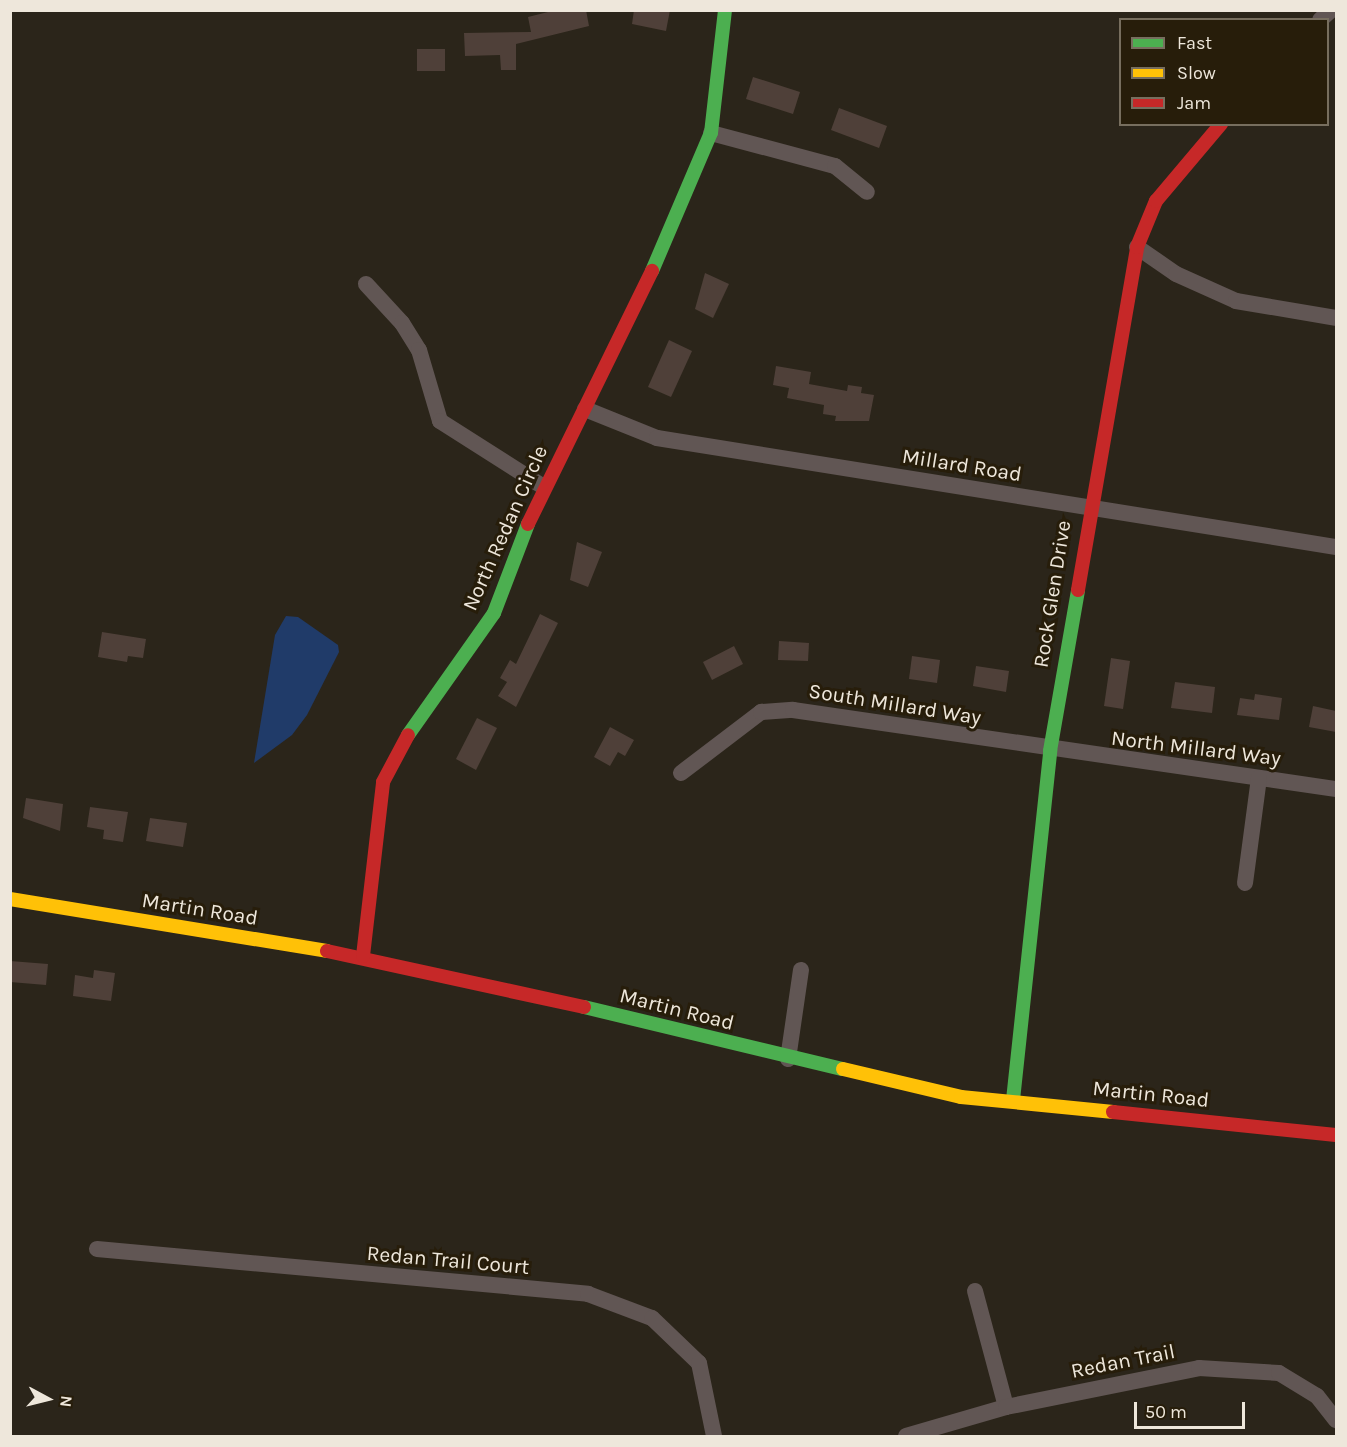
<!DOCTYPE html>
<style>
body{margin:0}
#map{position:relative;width:1347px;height:1447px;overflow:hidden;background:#2b251a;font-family:Karla,sans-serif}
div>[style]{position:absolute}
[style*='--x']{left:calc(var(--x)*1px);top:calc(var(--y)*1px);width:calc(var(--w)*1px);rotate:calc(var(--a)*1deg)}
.water>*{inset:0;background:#203b69}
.building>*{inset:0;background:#4f4039}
.street>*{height:16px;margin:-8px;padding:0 8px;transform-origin:8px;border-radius:8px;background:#615654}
.fast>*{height:14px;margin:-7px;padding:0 7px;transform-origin:7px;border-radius:7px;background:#4caf50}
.slow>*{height:14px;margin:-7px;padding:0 7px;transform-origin:7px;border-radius:7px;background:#ffc107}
.jam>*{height:14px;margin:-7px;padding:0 7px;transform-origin:7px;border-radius:7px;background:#c62828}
span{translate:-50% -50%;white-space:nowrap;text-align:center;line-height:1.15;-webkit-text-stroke:6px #271d0a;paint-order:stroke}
.street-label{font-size:21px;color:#eee7db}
.frame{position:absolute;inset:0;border:12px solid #eee7db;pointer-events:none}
.legend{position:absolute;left:1119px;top:18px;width:210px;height:108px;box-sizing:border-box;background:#271d0a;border:2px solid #776e5e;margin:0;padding:8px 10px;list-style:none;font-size:18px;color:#eee7db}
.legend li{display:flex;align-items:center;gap:12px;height:30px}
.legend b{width:30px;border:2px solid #776e5e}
.north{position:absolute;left:18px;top:1369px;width:60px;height:60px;-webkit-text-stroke:4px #271d0a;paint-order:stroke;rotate:97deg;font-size:16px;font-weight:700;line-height:24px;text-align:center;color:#eee7db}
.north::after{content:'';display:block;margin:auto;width:21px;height:27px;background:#eee7db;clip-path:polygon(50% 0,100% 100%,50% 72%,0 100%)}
.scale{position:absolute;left:1134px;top:1402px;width:111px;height:27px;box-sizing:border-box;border:3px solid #eee7db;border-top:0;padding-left:8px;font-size:18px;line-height:21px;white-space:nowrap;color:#eee7db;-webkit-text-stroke:4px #271d0a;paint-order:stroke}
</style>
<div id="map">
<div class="water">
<i style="clip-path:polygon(286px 616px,298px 617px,338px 645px,339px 652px,307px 715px,292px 735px,254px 763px,275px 635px)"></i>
</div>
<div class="building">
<i style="clip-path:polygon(556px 10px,586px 10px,589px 26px,516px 44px,516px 70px,501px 70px,500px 55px,465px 56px,464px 33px,531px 32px,528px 17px)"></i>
<i style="clip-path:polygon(634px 10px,670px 10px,666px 31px,632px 24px)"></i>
<i style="clip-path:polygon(417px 49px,445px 49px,445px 71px,417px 71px)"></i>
<i style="clip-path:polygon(753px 77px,800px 92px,793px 114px,746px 99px)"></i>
<i style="clip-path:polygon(839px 108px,887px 126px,879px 148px,831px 130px)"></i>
<i style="clip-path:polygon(705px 273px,729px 284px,713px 318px,695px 309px)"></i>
<i style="clip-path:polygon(669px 340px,692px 351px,671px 397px,648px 387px)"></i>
<i style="clip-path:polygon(776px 366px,811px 372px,809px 384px,847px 391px,848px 385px,862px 387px,861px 393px,874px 395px,869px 421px,835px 421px,836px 416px,823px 414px,824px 405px,787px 398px,789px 388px,773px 385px)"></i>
<i style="clip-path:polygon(577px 542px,602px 552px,588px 587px,570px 580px)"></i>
<i style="clip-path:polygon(540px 614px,558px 623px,516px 707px,498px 696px,507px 682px,500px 678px,510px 660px,516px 664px)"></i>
<i style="clip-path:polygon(102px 632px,146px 639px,143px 658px,128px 656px,127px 662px,98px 657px)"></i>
<i style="clip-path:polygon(779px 641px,809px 643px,808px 661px,778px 660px)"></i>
<i style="clip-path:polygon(734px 646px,743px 664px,712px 680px,703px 662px)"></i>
<i style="clip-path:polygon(912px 656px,940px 660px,937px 683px,909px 679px)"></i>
<i style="clip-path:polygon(1111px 658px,1130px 661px,1123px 709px,1104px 706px)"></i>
<i style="clip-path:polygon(976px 666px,1009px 671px,1006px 692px,973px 686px)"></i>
<i style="clip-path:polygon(1175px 682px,1215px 687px,1212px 713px,1171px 708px)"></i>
<i style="clip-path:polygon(1255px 694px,1282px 698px,1279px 720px,1237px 715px,1240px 698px,1254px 700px)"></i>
<i style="clip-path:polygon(1313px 706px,1336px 711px,1336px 732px,1309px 727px)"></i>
<i style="clip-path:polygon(477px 718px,497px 728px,476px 770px,456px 759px)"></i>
<i style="clip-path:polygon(610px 727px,634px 740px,625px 756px,618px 752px,610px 766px,594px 757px)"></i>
<i style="clip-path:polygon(26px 798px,63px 804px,60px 831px,23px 818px)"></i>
<i style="clip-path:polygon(90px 807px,128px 812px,123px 842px,103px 839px,104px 830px,87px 827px)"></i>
<i style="clip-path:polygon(150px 818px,187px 823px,183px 847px,146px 841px)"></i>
<i style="clip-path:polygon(10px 961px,48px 964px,46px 985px,10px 982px)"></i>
<i style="clip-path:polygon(94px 970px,115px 973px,111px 1001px,73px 996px,75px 975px,93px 978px)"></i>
</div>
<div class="street">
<i style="--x:1320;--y:20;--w:15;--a:-42"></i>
<i style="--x:711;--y:133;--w:128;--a:14.9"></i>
<i style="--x:835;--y:166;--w:41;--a:39.1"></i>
<i style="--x:1137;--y:247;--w:47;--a:34.7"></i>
<i style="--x:1176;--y:274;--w:66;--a:24.2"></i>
<i style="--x:1236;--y:301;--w:101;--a:9.6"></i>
<i style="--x:366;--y:284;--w:53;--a:47.3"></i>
<i style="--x:402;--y:323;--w:32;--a:58"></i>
<i style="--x:419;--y:350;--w:74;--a:73.5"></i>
<i style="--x:440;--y:421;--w:121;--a:32.5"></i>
<i style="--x:585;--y:409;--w:78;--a:21.9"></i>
<i style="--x:657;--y:438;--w:688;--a:9.12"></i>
<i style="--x:681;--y:773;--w:101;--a:-37.3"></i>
<i style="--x:761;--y:712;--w:32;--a:-4"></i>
<i style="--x:793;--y:710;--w:549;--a:8.28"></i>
<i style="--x:1245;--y:883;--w:106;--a:-82.4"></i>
<i style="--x:788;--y:1059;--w:90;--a:-81.7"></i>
<i style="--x:97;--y:1249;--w:493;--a:5.2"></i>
<i style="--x:588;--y:1294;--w:68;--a:20.6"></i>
<i style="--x:652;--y:1318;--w:65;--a:43.8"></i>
<i style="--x:699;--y:1363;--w:75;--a:78.4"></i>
<i style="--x:975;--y:1291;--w:120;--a:75"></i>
<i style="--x:906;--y:1436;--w:104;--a:-16.2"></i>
<i style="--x:1006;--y:1407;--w:197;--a:-11.4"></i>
<i style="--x:1199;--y:1368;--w:80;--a:3.6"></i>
<i style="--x:1279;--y:1373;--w:44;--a:31.2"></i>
<i style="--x:1317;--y:1396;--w:31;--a:52"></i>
</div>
<div class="fast">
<i style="--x:652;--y:271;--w:150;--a:-66.9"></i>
<i style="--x:711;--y:133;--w:124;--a:-83.5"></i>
<i style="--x:408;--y:735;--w:149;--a:-54.8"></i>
<i style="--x:494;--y:613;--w:95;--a:-69.1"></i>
<i style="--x:584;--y:1007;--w:266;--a:13.5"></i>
<i style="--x:1013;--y:1100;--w:351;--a:-83.9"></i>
<i style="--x:1050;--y:751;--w:163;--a:-80.1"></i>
</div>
<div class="slow">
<i style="--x:10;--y:899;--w:321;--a:9.3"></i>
<i style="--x:843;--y:1069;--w:121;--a:13.3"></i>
<i style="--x:961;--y:1097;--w:153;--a:5.6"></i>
</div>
<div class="jam">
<i style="--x:528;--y:524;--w:282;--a:-63.9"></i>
<i style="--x:1078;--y:590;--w:348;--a:-80.2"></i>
<i style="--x:1137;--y:247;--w:50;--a:-67.6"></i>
<i style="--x:1156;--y:201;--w:101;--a:-49.8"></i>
<i style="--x:327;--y:951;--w:263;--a:12.3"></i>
<i style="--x:363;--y:956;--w:175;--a:-83.4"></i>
<i style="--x:383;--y:782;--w:53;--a:-62"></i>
<i style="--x:1113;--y:1112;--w:224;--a:5.9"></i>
</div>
<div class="street-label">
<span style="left:962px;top:465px;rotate:9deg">Millard Road</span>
<span style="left:505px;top:528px;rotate:-66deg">North Redan Circle</span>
<span style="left:1052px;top:594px;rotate:-81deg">Rock Glen Drive</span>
<span style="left:895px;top:704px;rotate:9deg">South Millard Way</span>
<span style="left:1196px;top:748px;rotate:7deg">North Millard Way</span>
<span style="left:200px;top:909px;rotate:9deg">Martin Road</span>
<span style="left:677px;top:1009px;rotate:14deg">Martin Road</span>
<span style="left:1151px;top:1094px;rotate:6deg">Martin Road</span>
<span style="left:448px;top:1260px;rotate:5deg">Redan Trail Court</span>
<span style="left:1123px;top:1361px;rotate:-11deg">Redan Trail</span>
</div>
<div class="frame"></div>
<ul class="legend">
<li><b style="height:8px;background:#4caf50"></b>Fast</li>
<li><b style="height:8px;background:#ffc107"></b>Slow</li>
<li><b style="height:8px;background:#c62828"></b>Jam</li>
</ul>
<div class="north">N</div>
<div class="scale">50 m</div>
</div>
